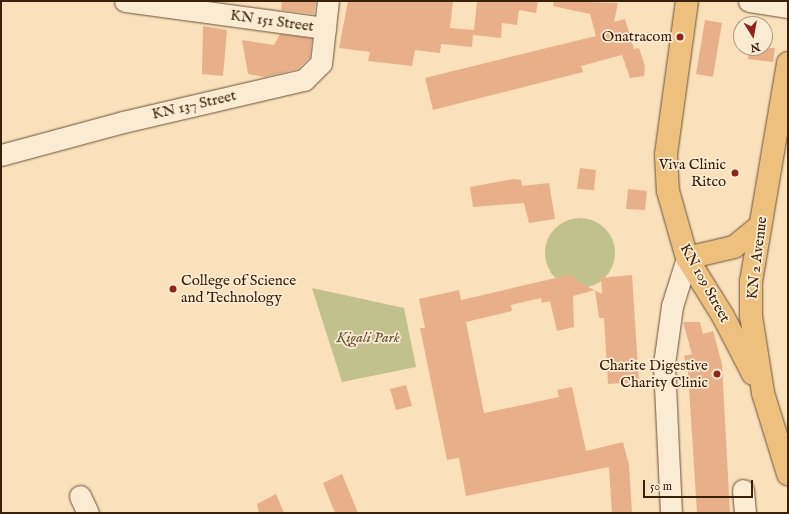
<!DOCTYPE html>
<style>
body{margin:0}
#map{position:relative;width:789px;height:514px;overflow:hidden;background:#fae0bb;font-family:"IM FELL English",serif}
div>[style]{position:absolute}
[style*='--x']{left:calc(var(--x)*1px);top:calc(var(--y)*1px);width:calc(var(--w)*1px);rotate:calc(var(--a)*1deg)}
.green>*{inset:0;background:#c1c18d}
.round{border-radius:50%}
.building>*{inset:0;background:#e8b08a}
.roads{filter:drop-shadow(0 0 1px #6a5136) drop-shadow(0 0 1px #6a5136)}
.minor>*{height:21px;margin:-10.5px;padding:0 10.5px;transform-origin:10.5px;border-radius:10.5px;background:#fcebd3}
.major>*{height:22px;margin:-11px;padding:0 11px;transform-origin:11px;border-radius:11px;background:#edc07e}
.dots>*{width:11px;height:11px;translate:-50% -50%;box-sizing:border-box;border:2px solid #fcebd3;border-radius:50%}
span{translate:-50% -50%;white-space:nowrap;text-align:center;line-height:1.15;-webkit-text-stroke:3.5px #fcebd3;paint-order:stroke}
.street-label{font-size:15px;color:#3a210a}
.poi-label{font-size:15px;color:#3a210a}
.right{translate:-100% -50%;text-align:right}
.left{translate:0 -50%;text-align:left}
.park-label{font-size:15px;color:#625131;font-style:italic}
.frame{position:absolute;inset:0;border:2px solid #3a210a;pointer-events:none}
.north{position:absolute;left:733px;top:16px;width:40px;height:40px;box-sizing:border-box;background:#fcebd3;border:1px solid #ae9a83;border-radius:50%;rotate:169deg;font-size:11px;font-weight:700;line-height:16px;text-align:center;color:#3a210a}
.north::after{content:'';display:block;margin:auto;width:14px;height:18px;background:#8f2418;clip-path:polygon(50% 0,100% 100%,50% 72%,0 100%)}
.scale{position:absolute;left:643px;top:480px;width:110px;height:18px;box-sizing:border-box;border:2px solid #3a210a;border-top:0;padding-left:5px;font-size:12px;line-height:14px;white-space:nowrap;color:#3a210a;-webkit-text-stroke:3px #fcebd3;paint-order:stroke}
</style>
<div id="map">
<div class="green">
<i class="round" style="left:545px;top:218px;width:70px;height:70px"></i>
<i style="clip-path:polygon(312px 288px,404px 308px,416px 367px,342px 382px)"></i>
</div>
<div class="building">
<i style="clip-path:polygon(282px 1px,316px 1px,314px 14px,281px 10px)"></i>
<i style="clip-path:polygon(348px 1px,453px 1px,450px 28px,474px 30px,477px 1px,538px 1px,536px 13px,519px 10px,517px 25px,502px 23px,501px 38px,473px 35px,472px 47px,441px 44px,440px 53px,415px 50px,412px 66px,368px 61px,370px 52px,339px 48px)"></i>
<i style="clip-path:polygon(554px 1px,618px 3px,614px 22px,625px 19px,634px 49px,639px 48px,645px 66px,644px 76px,630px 78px,622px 55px,581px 66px,583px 72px,433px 110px,425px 78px,596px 36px,590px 14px,553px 6px)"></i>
<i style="clip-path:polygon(705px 20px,722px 23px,713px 77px,696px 74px)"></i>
<i style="clip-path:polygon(203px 26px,227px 30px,223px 76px,202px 74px)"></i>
<i style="clip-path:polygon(280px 34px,312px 38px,310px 57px,298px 69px,265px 77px,248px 74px,242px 40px,274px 45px)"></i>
<i style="clip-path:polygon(749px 48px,775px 48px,773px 62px,748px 59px)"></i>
<i style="clip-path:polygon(580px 168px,596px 170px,594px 190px,577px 189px)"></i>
<i style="clip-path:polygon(513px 179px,521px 180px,522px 186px,549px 183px,555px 219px,529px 223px,524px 203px,473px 207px,470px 187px)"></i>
<i style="clip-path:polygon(628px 189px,647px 191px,645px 210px,626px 209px)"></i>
<i style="clip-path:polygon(573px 274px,575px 280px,602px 294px,601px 278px,632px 275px,639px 382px,608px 384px,604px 318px,599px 318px,595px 290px,573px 296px,574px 327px,557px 331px,550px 301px,542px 303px,541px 298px,511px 305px,512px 311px,466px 322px,484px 413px,559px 397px,557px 390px,572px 387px,586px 451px,623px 442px,629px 465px,632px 513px,612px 513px,609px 467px,466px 496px,459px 458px,447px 460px,420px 328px,425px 328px,419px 299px,459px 290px,461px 300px)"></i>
<i style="clip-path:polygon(683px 322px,700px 322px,703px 334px,713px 331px,722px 364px,730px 513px,697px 513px,688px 372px,684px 356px,692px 354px)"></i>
<i style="clip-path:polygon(406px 385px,412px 406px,396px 410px,390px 389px)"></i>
<i style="clip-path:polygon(342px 474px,358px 513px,335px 513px,323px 483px)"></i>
<i style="clip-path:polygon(276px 494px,284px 513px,259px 513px,257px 504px)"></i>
</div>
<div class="roads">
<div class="minor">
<i style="--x:125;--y:1;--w:202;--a:7.7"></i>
<i style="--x:749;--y:1;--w:39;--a:9"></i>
<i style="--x:1;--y:155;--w:126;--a:-15.1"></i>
<i style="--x:123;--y:122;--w:186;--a:-13.1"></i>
<i style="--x:304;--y:80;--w:24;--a:-45"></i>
<i style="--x:321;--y:63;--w:62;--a:-83.6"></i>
<i style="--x:743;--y:490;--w:23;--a:85"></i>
<i style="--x:80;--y:496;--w:19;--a:65"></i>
<i style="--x:671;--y:513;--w:149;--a:-92.7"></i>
<i style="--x:664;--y:364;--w:59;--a:-82.1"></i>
<i style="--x:672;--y:306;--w:50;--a:-72.6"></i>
</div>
<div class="major">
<i style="--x:687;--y:1;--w:155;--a:97.8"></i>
<i style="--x:666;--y:155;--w:36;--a:87"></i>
<i style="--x:668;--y:191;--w:70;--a:74.2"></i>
<i style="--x:687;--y:258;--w:68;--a:58.2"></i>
<i style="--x:723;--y:316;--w:65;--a:62.7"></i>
<i style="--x:788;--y:63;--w:221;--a:99.6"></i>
<i style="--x:751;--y:281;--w:35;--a:90"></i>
<i style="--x:751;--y:316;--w:78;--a:81.1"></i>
<i style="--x:763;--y:393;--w:85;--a:72.8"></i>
<i style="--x:687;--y:258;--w:48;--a:-13.2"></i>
<i style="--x:734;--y:247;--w:32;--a:-39"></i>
</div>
</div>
<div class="dots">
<i style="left:680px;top:37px;background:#8f2418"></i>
<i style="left:735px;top:173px;background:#8f2418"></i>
<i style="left:173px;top:289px;background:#8f2418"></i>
<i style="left:717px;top:374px;background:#8f2418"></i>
</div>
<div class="street-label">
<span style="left:272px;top:21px;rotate:8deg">KN 151 Street</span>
<span style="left:194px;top:105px;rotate:-13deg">KN 137 Street</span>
<span style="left:757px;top:258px;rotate:-83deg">KN 2 Avenue</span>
<span style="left:705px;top:283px;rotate:61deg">KN 109 Street</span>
</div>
<div class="poi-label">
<span class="right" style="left:672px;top:37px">Onatracom</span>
<span class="right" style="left:726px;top:173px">Viva Clinic<br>Ritco</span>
<span class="left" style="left:181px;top:289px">College of Science<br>and Technology</span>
<span class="right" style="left:708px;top:374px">Charite Digestive<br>Charity Clinic</span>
</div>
<div class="park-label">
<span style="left:368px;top:338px">Kigali Park</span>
</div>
<div class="frame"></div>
<div class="north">N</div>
<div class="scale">50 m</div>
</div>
